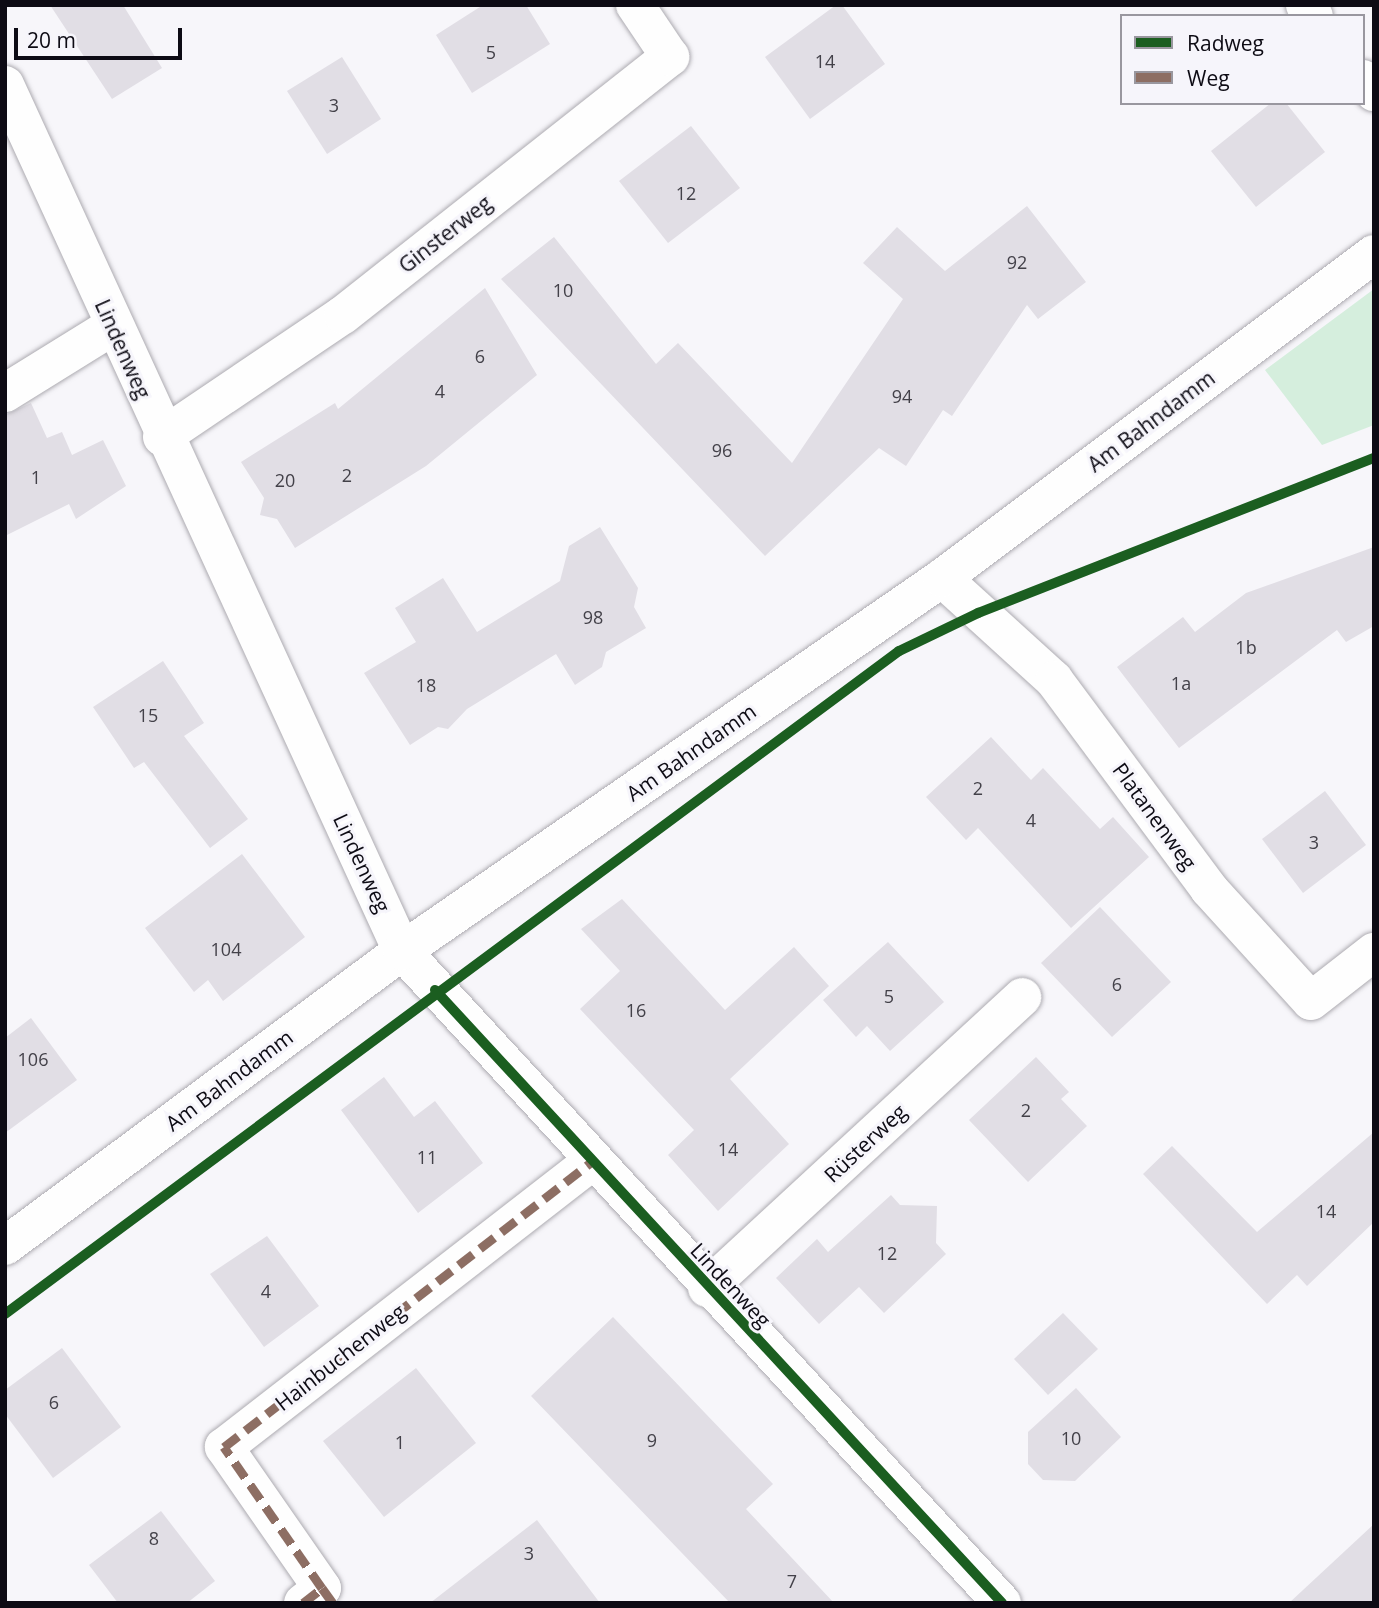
<!DOCTYPE html>
<meta charset="utf-8">
<style>
body{margin:0}
#map{position:relative;width:1379px;height:1608px;overflow:hidden;background:#f7f6fa;font-family:"Open Sans",sans-serif}
div>[style]{position:absolute}
[style*='--x']{left:calc(var(--x)*1px);top:calc(var(--y)*1px);width:calc(var(--w)*1px);rotate:calc(var(--a)*1deg)}
.green>*{inset:0;background:#d5eedd}
.building>*{inset:0;background:#e1dee5}
.roads{filter:drop-shadow(0 0 2px #adabb1) drop-shadow(0 0 2px #adabb1)}
.minor>*{height:38px;margin:-19px;padding:0 19px;transform-origin:19px;border-radius:19px;background:#fefefe}
.quiet>*{height:9px;margin-top:-4.5px;transform-origin:0;background:repeating-linear-gradient(90deg,#8d6e63 0 18px,transparent 0 27px)}
.cycleway>*{height:10px;margin:-5px;padding:0 5px;transform-origin:5px;border-radius:5px;background:#1b5e20}
span{translate:-50% -50%;white-space:nowrap;text-align:center;line-height:1.15;-webkit-text-stroke:6px #f6f5fb;paint-order:stroke}
.number-label{font-size:18px;color:#434149}
.number-label span{-webkit-text-stroke-width:0}
.street-label{font-size:21px;color:#0d0b14}
.frame{position:absolute;inset:0;border:7px solid #0d0b14;pointer-events:none}
.legend{position:absolute;left:1120px;top:14px;width:245px;height:91px;box-sizing:border-box;background:#f6f5fb;border:2px solid #99979f;margin:0;padding:9px 12px;list-style:none;font-size:21px;color:#0d0b14}
.legend li{display:flex;align-items:center;gap:14px;height:35px}
.legend b{width:35px;border:2px solid #99979f}
.scale{position:absolute;left:14px;top:28px;width:168px;height:32px;box-sizing:border-box;border:4px solid #0d0b14;border-top:0;padding-left:9px;font-size:21px;line-height:24px;white-space:nowrap;color:#0d0b14;-webkit-text-stroke:5px #f6f5fb;paint-order:stroke}
</style>
<div id="map">
<div class="green">
<i style="clip-path:polygon(1374px 289px,1374px 425px,1322px 445px,1265px 370px)"></i>
</div>
<div class="building">
<i style="clip-path:polygon(50px 5px,123px 5px,162px 68px,112px 99px)"></i>
<i style="clip-path:polygon(483px 5px,526px 5px,550px 44px,472px 93px,436px 35px)"></i>
<i style="clip-path:polygon(836px 5px,842px 5px,885px 64px,810px 119px,765px 57px)"></i>
<i style="clip-path:polygon(342px 57px,381px 119px,327px 154px,287px 91px)"></i>
<i style="clip-path:polygon(1271px 103px,1286px 103px,1325px 152px,1256px 207px,1211px 151px)"></i>
<i style="clip-path:polygon(691px 126px,740px 188px,668px 243px,619px 181px)"></i>
<i style="clip-path:polygon(1027px 206px,1086px 282px,1038px 319px,1027px 305px,952px 416px,943px 410px,906px 466px,879px 448px,765px 556px,501px 279px,554px 237px,656px 364px,678px 343px,792px 463px,903px 299px,863px 263px,897px 227px,945px 271px)"></i>
<i style="clip-path:polygon(485px 288px,537px 375px,426px 466px,295px 548px,277px 519px,260px 515px,264px 498px,241px 462px,335px 403px,338px 409px)"></i>
<i style="clip-path:polygon(31px 403px,47px 438px,62px 432px,72px 455px,103px 440px,126px 486px,76px 519px,69px 504px,5px 536px,5px 415px)"></i>
<i style="clip-path:polygon(600px 527px,638px 588px,634px 607px,646px 628px,606px 652px,602px 667px,575px 685px,556px 654px,467px 709px,448px 729px,438px 727px,410px 745px,364px 673px,416px 642px,395px 608px,443px 578px,477px 632px,560px 581px,569px 546px)"></i>
<i style="clip-path:polygon(1374px 547px,1374px 626px,1346px 642px,1337px 630px,1179px 748px,1117px 667px,1183px 617px,1195px 632px,1246px 593px)"></i>
<i style="clip-path:polygon(163px 661px,204px 723px,184px 736px,248px 819px,210px 848px,144px 762px,134px 768px,93px 707px)"></i>
<i style="clip-path:polygon(991px 737px,1031px 780px,1043px 768px,1100px 829px,1113px 817px,1149px 857px,1071px 928px,978px 828px,966px 840px,926px 797px)"></i>
<i style="clip-path:polygon(1325px 791px,1366px 845px,1303px 893px,1262px 839px)"></i>
<i style="clip-path:polygon(242px 854px,305px 937px,223px 1001px,208px 980px,194px 992px,145px 928px)"></i>
<i style="clip-path:polygon(622px 899px,725px 1010px,794px 947px,829px 986px,730px 1079px,789px 1144px,718px 1211px,668px 1155px,694px 1130px,580px 1009px,620px 971px,581px 929px)"></i>
<i style="clip-path:polygon(1100px 907px,1171px 982px,1112px 1037px,1041px 963px)"></i>
<i style="clip-path:polygon(888px 942px,944px 1002px,890px 1051px,867px 1026px,856px 1037px,823px 1000px)"></i>
<i style="clip-path:polygon(31px 1018px,77px 1080px,5px 1133px,5px 1038px)"></i>
<i style="clip-path:polygon(1036px 1057px,1069px 1092px,1061px 1099px,1087px 1126px,1028px 1182px,969px 1120px)"></i>
<i style="clip-path:polygon(384px 1077px,414px 1117px,435px 1101px,483px 1163px,418px 1213px,341px 1110px)"></i>
<i style="clip-path:polygon(1374px 1132px,1374px 1222px,1307px 1286px,1297px 1275px,1267px 1304px,1143px 1174px,1172px 1146px,1257px 1232px)"></i>
<i style="clip-path:polygon(891px 1195px,900px 1205px,937px 1206px,936px 1243px,946px 1254px,884px 1313px,859px 1287px,819px 1324px,776px 1278px,817px 1239px,828px 1252px)"></i>
<i style="clip-path:polygon(267px 1236px,319px 1306px,264px 1347px,210px 1274px)"></i>
<i style="clip-path:polygon(1063px 1313px,1098px 1349px,1048px 1395px,1014px 1359px)"></i>
<i style="clip-path:polygon(613px 1317px,773px 1484px,746px 1509px,834px 1603px,730px 1603px,531px 1396px)"></i>
<i style="clip-path:polygon(62px 1348px,121px 1427px,53px 1478px,5px 1414px,5px 1390px)"></i>
<i style="clip-path:polygon(416px 1368px,476px 1443px,384px 1517px,323px 1441px)"></i>
<i style="clip-path:polygon(1076px 1388px,1121px 1437px,1075px 1481px,1043px 1480px,1028px 1464px,1028px 1432px)"></i>
<i style="clip-path:polygon(161px 1511px,215px 1581px,187px 1603px,118px 1603px,89px 1565px)"></i>
<i style="clip-path:polygon(537px 1520px,600px 1603px,430px 1603px)"></i>
<i style="clip-path:polygon(1374px 1524px,1374px 1603px,1289px 1603px)"></i>
</div>
<div class="roads">
<div class="minor">
<i style="--x:1305;--y:5;--w:14;--a:51"></i>
<i style="--x:1363;--y:79;--w:17;--a:50"></i>
<i style="--x:5;--y:85;--w:953;--a:65.37"></i>
<i style="--x:402;--y:951;--w:886;--a:47.38"></i>
<i style="--x:5;--y:393;--w:127;--a:-31.8"></i>
<i style="--x:162;--y:437;--w:218;--a:-34"></i>
<i style="--x:343;--y:315;--w:417;--a:-38.3"></i>
<i style="--x:670;--y:57;--w:63;--a:-123.9"></i>
<i style="--x:942;--y:578;--w:151;--a:42.3"></i>
<i style="--x:1054;--y:680;--w:260;--a:53.4"></i>
<i style="--x:1209;--y:889;--w:151;--a:47.7"></i>
<i style="--x:1311;--y:1001;--w:80;--a:-37.9"></i>
<i style="--x:5;--y:1246;--w:495;--a:-36.6"></i>
<i style="--x:402;--y:951;--w:656;--a:-34.63"></i>
<i style="--x:942;--y:578;--w:540;--a:-36.87"></i>
<i style="--x:707;--y:1288;--w:429;--a:-42.7"></i>
<i style="--x:303;--y:1603;--w:24;--a:-38"></i>
<i style="--x:322;--y:1588;--w:172;--a:-124.8"></i>
<i style="--x:224;--y:1447;--w:465;--a:-37.8"></i>
</div>
</div>
<div class="quiet">
<i style="--x:322;--y:1588;--w:19;--a:54"></i>
<i style="--x:303;--y:1603;--w:24;--a:-38"></i>
<i style="--x:322;--y:1588;--w:172;--a:-124.8"></i>
<i style="--x:224;--y:1447;--w:465;--a:-37.8"></i>
</div>
<div class="cycleway">
<i style="--x:435;--y:990;--w:835;--a:47.23"></i>
<i style="--x:5;--y:1314;--w:1113;--a:-36.56"></i>
<i style="--x:899;--y:651;--w:88;--a:-25.7"></i>
<i style="--x:978;--y:613;--w:425;--a:-21.4"></i>
</div>
<div class="number-label">
<span style="left:491px;top:52px">5</span>
<span style="left:825px;top:61px">14</span>
<span style="left:334px;top:105px">3</span>
<span style="left:686px;top:193px">12</span>
<span style="left:1017px;top:262px">92</span>
<span style="left:563px;top:290px">10</span>
<span style="left:480px;top:356px">6</span>
<span style="left:440px;top:391px">4</span>
<span style="left:902px;top:396px">94</span>
<span style="left:722px;top:450px">96</span>
<span style="left:347px;top:475px">2</span>
<span style="left:36px;top:477px">1</span>
<span style="left:285px;top:480px">20</span>
<span style="left:593px;top:617px">98</span>
<span style="left:1246px;top:647px">1b</span>
<span style="left:1181px;top:683px">1a</span>
<span style="left:426px;top:685px">18</span>
<span style="left:148px;top:715px">15</span>
<span style="left:978px;top:788px">2</span>
<span style="left:1031px;top:820px">4</span>
<span style="left:1314px;top:842px">3</span>
<span style="left:226px;top:949px">104</span>
<span style="left:1117px;top:984px">6</span>
<span style="left:889px;top:996px">5</span>
<span style="left:636px;top:1010px">16</span>
<span style="left:33px;top:1059px">106</span>
<span style="left:1026px;top:1110px">2</span>
<span style="left:728px;top:1149px">14</span>
<span style="left:427px;top:1157px">11</span>
<span style="left:1326px;top:1211px">14</span>
<span style="left:887px;top:1253px">12</span>
<span style="left:266px;top:1291px">4</span>
<span style="left:54px;top:1402px">6</span>
<span style="left:1071px;top:1438px">10</span>
<span style="left:652px;top:1440px">9</span>
<span style="left:400px;top:1442px">1</span>
<span style="left:154px;top:1538px">8</span>
<span style="left:529px;top:1553px">3</span>
<span style="left:792px;top:1581px">7</span>
</div>
<div class="street-label">
<span style="left:445px;top:234px;rotate:-38deg">Ginsterweg</span>
<span style="left:123px;top:349px;rotate:66deg">Lindenweg</span>
<span style="left:1151px;top:421px;rotate:-37deg">Am Bahndamm</span>
<span style="left:691px;top:752px;rotate:-35deg">Am Bahndamm</span>
<span style="left:1155px;top:816px;rotate:54deg">Platanenweg</span>
<span style="left:362px;top:863px;rotate:65deg">Lindenweg</span>
<span style="left:229px;top:1080px;rotate:-37deg">Am Bahndamm</span>
<span style="left:865px;top:1143px;rotate:-43deg">Rüsterweg</span>
<span style="left:731px;top:1285px;rotate:47deg">Lindenweg</span>
<span style="left:340px;top:1357px;rotate:-38deg">Hainbuchenweg</span>
</div>
<div class="frame"></div>
<ul class="legend">
<li><b style="height:9px;background:#1b5e20"></b>Radweg</li>
<li><b style="height:9px;background:#8d6e63"></b>Weg</li>
</ul>
<div class="scale">20 m</div>
</div>
